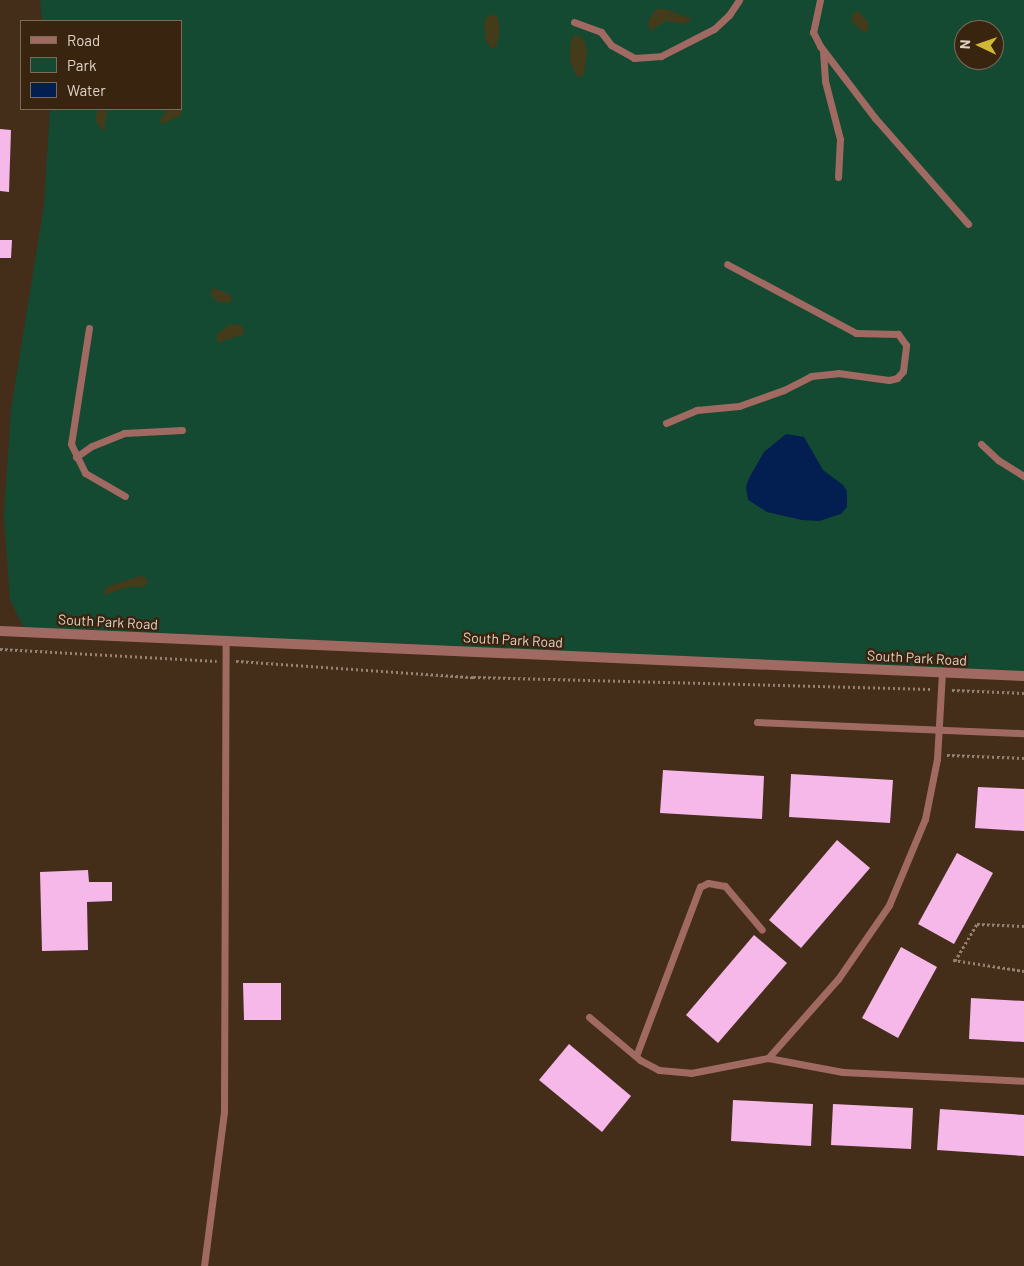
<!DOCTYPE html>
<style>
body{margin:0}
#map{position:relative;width:1024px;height:1266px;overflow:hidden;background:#442e1a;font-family:Barlow,sans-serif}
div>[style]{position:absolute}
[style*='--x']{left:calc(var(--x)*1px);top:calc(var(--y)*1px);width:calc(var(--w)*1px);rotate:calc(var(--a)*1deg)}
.green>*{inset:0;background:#154a32}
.sand>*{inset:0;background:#433b1a}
.water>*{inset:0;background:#031e50}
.building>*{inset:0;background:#f6b7e9}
.path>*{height:3px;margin-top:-1.5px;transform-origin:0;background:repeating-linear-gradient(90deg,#938171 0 2.5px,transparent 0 5px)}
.service>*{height:7px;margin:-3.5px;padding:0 3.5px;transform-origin:3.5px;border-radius:3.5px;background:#a06a62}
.tertiary>*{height:10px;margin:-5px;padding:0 5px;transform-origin:5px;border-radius:5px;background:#a06a62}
span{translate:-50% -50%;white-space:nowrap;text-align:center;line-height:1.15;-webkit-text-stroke:5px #392410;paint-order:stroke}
.street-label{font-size:14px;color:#e1d2c6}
.legend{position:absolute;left:20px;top:20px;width:162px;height:90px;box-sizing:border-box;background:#392410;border:1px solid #7c6a59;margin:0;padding:6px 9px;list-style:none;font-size:15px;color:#e1d2c6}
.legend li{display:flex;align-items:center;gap:10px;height:25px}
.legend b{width:25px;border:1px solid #7c6a59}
.north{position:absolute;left:954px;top:20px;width:50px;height:50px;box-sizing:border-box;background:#392410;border:1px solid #7c6a59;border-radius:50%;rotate:273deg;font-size:14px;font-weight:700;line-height:20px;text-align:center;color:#e1d2c6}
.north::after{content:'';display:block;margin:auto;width:18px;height:22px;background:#d0b736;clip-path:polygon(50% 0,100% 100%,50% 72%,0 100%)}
</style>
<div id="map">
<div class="green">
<i style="clip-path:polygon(evenodd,40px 0,1024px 0,1024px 679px,26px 632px,10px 600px,4px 516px,11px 410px,44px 205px,50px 109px,181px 109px,181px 21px,42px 21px,40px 0,964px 30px,994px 30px,994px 60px,964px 60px,964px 30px)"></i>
</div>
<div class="sand">
<i style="clip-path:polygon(656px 9px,665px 9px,692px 19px,685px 24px,666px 21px,650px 31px,648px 21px)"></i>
<i style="clip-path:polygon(854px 12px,859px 12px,868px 22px,868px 32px,860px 30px,851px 20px)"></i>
<i style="clip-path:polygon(489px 15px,497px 15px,500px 28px,497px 46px,492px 49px,486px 41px,484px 22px)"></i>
<i style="clip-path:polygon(575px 34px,584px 40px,587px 52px,584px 74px,580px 77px,576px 76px,570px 61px,570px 43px)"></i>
<i style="clip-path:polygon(181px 106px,182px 113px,178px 117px,162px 124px,160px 120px,168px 109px)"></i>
<i style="clip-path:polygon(100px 109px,107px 112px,104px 132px,96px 122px,96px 114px)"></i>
<i style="clip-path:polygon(213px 288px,230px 294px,232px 300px,229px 303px,218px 302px,210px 294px)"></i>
<i style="clip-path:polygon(231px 324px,243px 326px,244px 334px,217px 343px,217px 334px)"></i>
<i style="clip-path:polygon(140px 576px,145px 577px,148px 582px,144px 587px,128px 587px,105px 595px,104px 590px,109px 586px)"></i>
</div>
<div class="water">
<i style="clip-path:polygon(786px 434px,804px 437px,823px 470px,843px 485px,847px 491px,847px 507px,841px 514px,819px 521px,802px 520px,767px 512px,748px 500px,746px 487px,749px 478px,764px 452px)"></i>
</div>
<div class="building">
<i style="clip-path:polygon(0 129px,11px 130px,9px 192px,0 191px)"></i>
<i style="clip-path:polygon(0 240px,12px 240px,11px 258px,0 258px)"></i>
<i style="clip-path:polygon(663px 770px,764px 776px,762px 819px,660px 813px)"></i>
<i style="clip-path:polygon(791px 774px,893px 780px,890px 823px,789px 817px)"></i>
<i style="clip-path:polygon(978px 787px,1024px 789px,1024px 831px,975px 828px)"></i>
<i style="clip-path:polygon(837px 840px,870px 868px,801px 948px,769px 920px)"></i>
<i style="clip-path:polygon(957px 853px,993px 873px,954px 944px,918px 924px)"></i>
<i style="clip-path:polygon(88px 870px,89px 882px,112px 882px,112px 901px,87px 902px,88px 950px,42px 951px,40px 872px)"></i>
<i style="clip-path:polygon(754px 935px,787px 963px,718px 1043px,686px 1015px)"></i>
<i style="clip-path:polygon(901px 947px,937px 967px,898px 1038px,862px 1018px)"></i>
<i style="clip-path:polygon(243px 983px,281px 983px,281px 1020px,244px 1020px)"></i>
<i style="clip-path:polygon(971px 998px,1024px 1001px,1024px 1042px,969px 1039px)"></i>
<i style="clip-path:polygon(569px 1044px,631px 1096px,602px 1132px,539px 1080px)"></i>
<i style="clip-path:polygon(733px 1100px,813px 1104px,811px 1146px,731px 1141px)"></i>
<i style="clip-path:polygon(833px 1104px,913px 1108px,911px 1149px,831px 1145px)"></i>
<i style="clip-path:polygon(940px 1109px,1024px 1115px,1024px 1156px,937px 1150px)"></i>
</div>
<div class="path">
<i style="--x:0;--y:649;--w:217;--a:3.2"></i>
<i style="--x:236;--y:661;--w:238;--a:3.9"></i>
<i style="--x:473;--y:677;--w:458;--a:1.5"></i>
<i style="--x:952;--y:690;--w:72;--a:2.4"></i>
<i style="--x:947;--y:755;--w:77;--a:2.2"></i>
<i style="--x:953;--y:960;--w:72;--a:8.8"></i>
<i style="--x:955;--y:961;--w:43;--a:-59.3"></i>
<i style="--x:977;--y:924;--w:47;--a:2.4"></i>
</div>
<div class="service">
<i style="--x:820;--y:0;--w:33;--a:102"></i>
<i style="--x:813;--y:32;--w:16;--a:63"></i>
<i style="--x:820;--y:46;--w:91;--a:52.6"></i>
<i style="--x:875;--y:118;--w:141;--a:48.7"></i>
<i style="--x:574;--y:22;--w:29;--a:20"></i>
<i style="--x:601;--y:32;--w:16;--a:52"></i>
<i style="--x:611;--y:45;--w:26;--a:29"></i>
<i style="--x:634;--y:58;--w:27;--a:-4"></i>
<i style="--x:661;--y:56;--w:59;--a:-27"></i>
<i style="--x:714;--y:29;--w:21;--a:-43"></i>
<i style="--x:729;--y:15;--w:18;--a:-56"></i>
<i style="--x:823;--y:51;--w:30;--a:86"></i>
<i style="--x:825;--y:81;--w:60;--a:75.5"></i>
<i style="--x:840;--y:139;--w:38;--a:93"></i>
<i style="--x:89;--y:328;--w:117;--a:98.8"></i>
<i style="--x:71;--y:444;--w:32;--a:64"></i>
<i style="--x:85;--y:473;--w:46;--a:29.9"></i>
<i style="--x:666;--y:423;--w:34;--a:-23"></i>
<i style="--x:697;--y:410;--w:42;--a:-5.4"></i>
<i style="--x:739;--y:406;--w:48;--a:-19.6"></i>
<i style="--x:784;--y:390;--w:30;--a:-27"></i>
<i style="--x:811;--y:376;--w:27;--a:-6"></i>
<i style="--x:838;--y:373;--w:51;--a:7.8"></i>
<i style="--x:889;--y:380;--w:8;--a:-14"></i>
<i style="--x:897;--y:378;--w:9;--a:-49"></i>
<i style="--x:903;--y:371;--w:26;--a:-83"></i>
<i style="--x:906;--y:345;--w:14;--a:-126"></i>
<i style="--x:898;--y:334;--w:42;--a:-178.6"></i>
<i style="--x:856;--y:333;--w:146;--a:-151.9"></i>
<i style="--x:981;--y:444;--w:23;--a:43"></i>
<i style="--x:998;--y:460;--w:31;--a:32"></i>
<i style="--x:76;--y:457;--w:19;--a:-35"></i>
<i style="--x:92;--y:446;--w:35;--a:-22"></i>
<i style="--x:124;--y:433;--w:58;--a:-3"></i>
<i style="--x:757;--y:722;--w:267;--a:2.4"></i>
<i style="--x:589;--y:1017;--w:67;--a:40.1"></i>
<i style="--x:640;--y:1060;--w:21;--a:28"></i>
<i style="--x:659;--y:1070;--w:32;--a:5"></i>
<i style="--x:691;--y:1073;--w:78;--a:-11"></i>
<i style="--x:768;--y:1058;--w:106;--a:-48.5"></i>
<i style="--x:838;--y:979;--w:90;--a:-55.4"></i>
<i style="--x:889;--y:905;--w:93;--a:-67.3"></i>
<i style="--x:925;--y:819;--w:61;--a:-78.7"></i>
<i style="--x:937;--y:759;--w:86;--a:-86.7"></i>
<i style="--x:636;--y:1056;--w:181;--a:-69.3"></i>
<i style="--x:700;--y:887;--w:9;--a:-27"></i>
<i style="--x:708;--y:883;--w:17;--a:10"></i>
<i style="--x:725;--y:886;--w:57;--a:49.9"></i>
<i style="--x:768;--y:1058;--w:76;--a:10.6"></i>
<i style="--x:843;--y:1072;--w:181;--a:2.8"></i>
<i style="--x:204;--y:1266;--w:156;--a:-82.6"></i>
<i style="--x:224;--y:1111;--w:470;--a:-89.8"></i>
</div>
<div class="tertiary">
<i style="--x:0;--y:631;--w:1025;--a:2.52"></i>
</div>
<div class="street-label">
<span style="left:108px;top:622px;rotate:3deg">South Park Road</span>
<span style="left:513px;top:640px;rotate:3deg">South Park Road</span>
<span style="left:917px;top:658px;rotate:3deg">South Park Road</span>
</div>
<ul class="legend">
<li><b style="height:6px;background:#a06a62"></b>Road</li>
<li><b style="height:14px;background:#154a32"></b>Park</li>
<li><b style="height:14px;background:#031e50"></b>Water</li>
</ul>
<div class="north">N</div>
</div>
